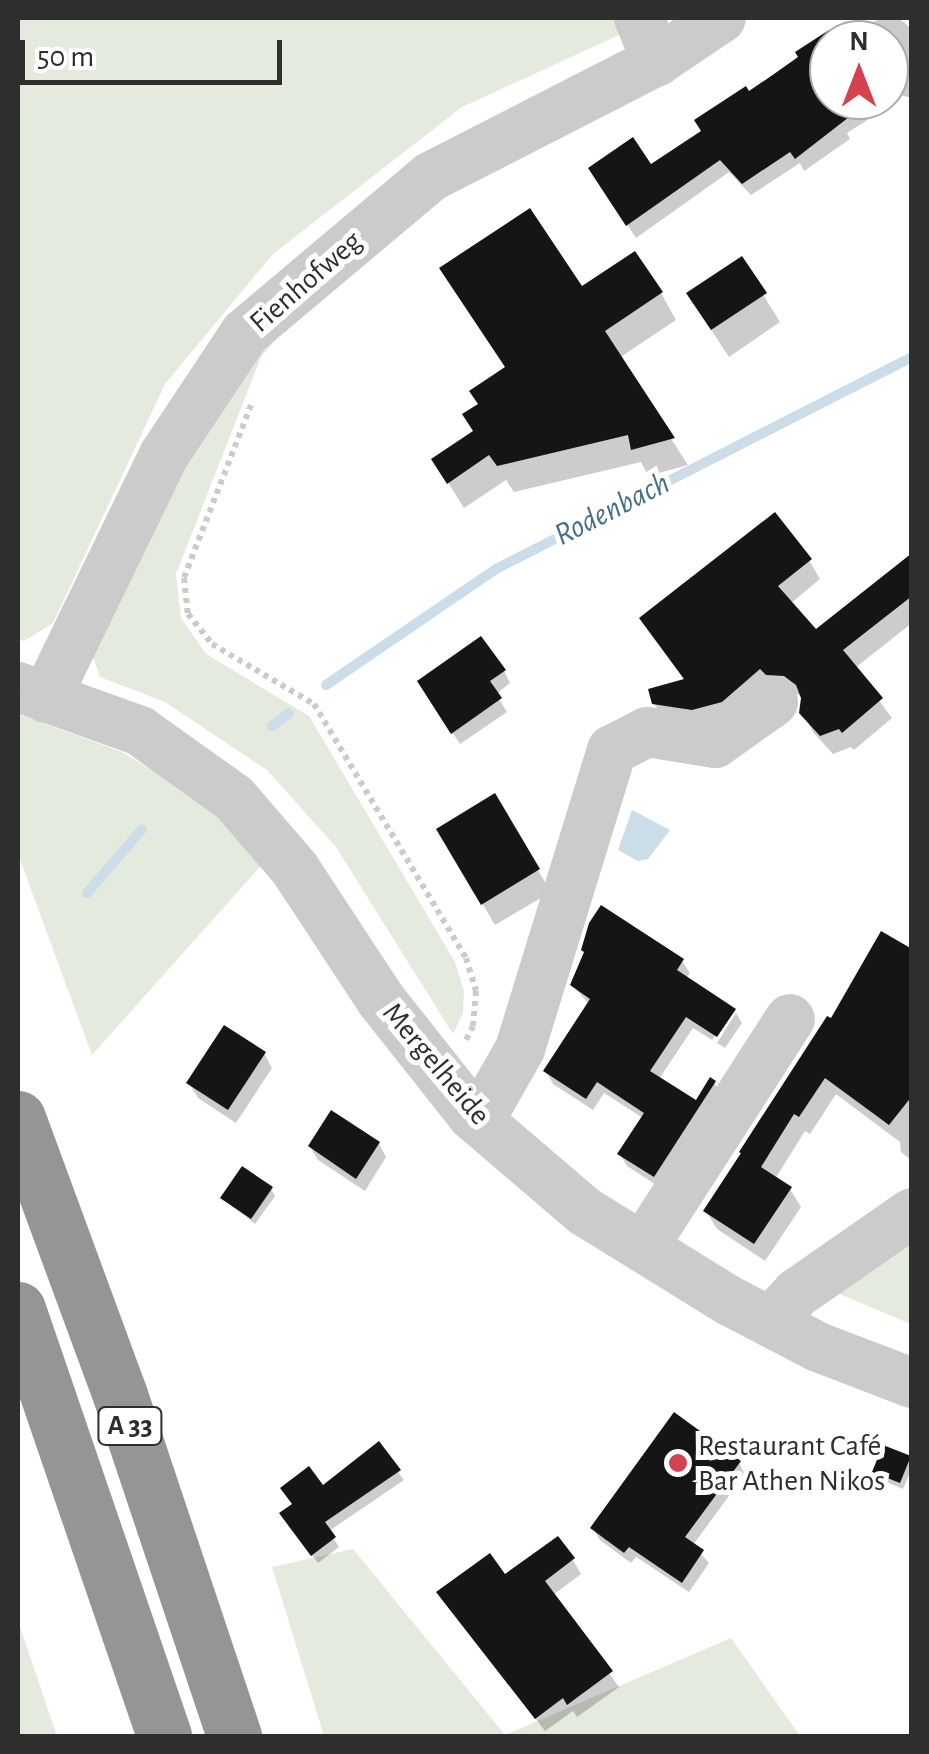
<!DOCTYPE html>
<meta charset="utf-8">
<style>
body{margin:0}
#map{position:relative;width:929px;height:1754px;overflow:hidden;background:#fff;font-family:"Alegreya Sans",sans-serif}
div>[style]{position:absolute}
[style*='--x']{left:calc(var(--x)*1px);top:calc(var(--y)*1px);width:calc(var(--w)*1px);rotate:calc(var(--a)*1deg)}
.green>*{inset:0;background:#e4eadd}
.water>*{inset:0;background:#cbdde8}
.shadow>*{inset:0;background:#0003}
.stream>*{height:10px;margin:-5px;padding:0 5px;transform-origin:5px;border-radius:5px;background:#cbdde8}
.building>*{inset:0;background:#151515}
.path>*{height:6px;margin-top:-3px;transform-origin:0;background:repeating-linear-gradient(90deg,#cbcbcb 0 5px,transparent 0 10px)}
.minor>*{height:50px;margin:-25px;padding:0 25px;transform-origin:25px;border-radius:25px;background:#cbcbcb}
.highway>*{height:55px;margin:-27.5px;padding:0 27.5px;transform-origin:27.5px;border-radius:27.5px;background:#959595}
.dots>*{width:28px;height:28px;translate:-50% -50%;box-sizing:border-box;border:5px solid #fff;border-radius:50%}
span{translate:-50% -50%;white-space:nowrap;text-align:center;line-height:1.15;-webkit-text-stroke:10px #fff;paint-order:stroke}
.shield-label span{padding:2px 8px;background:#fff;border:2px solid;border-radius:8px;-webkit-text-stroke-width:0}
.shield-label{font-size:28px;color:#2e2e2e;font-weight:700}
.street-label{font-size:30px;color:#2e2e2e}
.poi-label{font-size:30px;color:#2e2e2e}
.left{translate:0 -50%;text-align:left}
.water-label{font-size:32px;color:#446f88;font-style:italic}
.frame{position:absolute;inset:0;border:20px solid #2e2e2e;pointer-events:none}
.north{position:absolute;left:809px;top:20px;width:100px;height:100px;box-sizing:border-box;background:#fff;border:2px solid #ababab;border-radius:50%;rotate:0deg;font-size:28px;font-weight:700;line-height:40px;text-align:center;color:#2e2e2e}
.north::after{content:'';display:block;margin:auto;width:35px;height:45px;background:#d4414f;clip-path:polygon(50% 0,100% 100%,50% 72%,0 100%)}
.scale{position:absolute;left:20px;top:40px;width:262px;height:45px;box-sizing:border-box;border:5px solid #2e2e2e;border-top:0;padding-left:12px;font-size:30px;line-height:35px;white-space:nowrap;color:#2e2e2e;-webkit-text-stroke:8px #fff;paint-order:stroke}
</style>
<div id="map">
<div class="green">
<i style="clip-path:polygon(18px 18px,656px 18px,462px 107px,273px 254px,165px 384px,53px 623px,24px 641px,18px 639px)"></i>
<i style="clip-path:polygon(339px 264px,261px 357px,176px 574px,181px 618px,206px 654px,309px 716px,455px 962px,464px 991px,463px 1013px,453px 1034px,336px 847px,267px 770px,165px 702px,100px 677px,88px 643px,253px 342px)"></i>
<i style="clip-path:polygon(18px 714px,122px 752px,199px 799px,266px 860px,92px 1055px,18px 854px)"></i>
<i style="clip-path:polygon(911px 1240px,911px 1324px,830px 1290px)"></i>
<i style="clip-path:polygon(353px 1549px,505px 1735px,731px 1638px,800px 1736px,324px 1736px,272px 1567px)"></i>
<i style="clip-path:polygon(18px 1621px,57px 1736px,18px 1736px)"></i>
</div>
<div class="water">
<i style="clip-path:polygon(632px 810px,670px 830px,648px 859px,638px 861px,618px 850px)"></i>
</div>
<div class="shadow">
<i style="clip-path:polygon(846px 21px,859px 40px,829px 40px,829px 100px,889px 100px,889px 94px,894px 103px,847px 133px,850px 139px,804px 171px,800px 163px,751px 195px,729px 172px,636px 238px,599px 182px,650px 168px,704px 133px,748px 94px,802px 58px,799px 53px)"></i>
<i style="clip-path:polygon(741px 259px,780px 322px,729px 357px,706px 322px)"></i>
<i style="clip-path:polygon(582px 289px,661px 293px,676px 320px,619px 358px,688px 465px,648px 476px,641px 462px,514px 492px,506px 480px,464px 508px,434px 460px,476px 433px,480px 405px,507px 369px)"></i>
<i style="clip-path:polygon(912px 556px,912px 623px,855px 668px,892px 718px,854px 750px,851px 747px,833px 754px,813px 732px,802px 712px,804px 699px,797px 694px,779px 693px,733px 720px,665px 722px,654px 703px,685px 681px,642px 619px,809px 560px,820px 579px,790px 604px,816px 633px)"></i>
<i style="clip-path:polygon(504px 671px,510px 683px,496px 694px,507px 712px,460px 744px,427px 693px)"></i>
<i style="clip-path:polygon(494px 797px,551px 892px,495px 925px,439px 830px)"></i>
<i style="clip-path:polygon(912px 952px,912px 1161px,901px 1152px,900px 1142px,836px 1094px,810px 1134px,805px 1131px,775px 1179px,790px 1189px,801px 1207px,765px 1261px,717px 1229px,706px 1211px,832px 1022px)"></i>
<i style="clip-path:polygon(682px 961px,690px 973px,686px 979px,735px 1012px,731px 1012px,712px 1040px,693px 1028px,659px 1079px,696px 1103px,714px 1082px,721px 1095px,661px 1188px,627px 1166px,620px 1154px,643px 1118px,604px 1093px,593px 1110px,553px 1084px,546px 1071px,589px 1004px,572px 985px)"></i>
<i style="clip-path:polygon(736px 1013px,742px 1023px,725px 1048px,717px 1043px)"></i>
<i style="clip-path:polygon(264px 1053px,272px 1068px,236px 1123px,198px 1098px,189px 1083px)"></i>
<i style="clip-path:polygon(379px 1144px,386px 1157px,365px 1191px,318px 1160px,310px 1147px)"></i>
<i style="clip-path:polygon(271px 1189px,275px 1196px,255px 1224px,223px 1198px)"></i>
<i style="clip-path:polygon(378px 1445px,404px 1480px,329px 1531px,339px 1547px,318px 1563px,288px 1523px,322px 1488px)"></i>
<i style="clip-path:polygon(909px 1458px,912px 1468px,903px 1489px,879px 1479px,875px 1472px)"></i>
<i style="clip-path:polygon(739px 1463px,745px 1474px,693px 1545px,709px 1563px,689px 1592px,636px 1557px,631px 1563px,600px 1540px,593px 1528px)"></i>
<i style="clip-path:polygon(573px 1560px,581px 1574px,553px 1595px,619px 1687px,577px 1717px,573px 1711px,545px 1731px,439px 1593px)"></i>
</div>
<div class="stream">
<i style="--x:326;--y:685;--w:206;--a:-34.3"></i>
<i style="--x:496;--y:569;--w:467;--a:-27"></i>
<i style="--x:272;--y:726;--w:21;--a:-37"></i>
<i style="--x:87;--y:893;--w:84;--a:-49.3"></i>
</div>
<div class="building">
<i style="clip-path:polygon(829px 30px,829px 100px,871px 100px,795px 159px,790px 152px,742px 184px,720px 160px,626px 226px,588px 168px,633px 137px,651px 164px,701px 131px,694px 120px,746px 86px,749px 91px,774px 74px,798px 57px,795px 52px)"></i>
<i style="clip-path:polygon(530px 208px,582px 286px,635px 251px,663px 292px,605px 331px,675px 438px,631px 450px,628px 435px,497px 466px,489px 455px,447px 484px,431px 459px,473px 431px,462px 414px,478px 404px,469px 391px,505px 367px,439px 268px)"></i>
<i style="clip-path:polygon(742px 256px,767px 293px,711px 330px,686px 293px)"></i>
<i style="clip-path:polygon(775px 512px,812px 559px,778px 586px,816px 629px,912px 553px,912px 596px,843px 650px,883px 698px,842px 733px,839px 729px,820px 736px,799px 713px,801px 698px,796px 685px,784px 676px,766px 675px,760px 669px,722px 702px,692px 710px,652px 704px,648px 689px,684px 679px,639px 618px)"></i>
<i style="clip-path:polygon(481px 636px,506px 670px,490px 681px,502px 698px,451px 734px,417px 681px)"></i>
<i style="clip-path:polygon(495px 793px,540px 869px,481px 905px,436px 829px)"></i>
<i style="clip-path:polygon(601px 905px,684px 959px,677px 970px,736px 1009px,717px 1037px,686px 1017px,650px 1071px,696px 1100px,710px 1077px,716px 1081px,654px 1177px,617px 1154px,644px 1113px,597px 1082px,586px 1099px,543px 1071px,590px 999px,570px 985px,584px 952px,581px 950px,589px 923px)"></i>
<i style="clip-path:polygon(881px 931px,912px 949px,912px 1096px,889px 1125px,825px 1078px,799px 1117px,794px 1114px,761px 1167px,792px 1187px,754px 1244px,703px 1211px,741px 1153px,749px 1159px,739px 1152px,827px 1016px,831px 1018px)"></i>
<i style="clip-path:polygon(224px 1025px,266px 1052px,228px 1110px,186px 1083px)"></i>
<i style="clip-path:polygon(331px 1110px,380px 1142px,356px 1179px,308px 1146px)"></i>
<i style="clip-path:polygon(242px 1166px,273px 1187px,251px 1219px,220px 1198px)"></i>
<i style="clip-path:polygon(674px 1412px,741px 1461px,685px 1537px,704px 1550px,682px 1583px,629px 1547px,624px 1553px,590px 1528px)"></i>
<i style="clip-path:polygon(379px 1441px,401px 1470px,325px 1522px,336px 1537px,311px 1556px,279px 1513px,292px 1504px,280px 1488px,309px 1466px,323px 1485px)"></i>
<i style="clip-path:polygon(883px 1445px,911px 1456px,900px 1483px,872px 1472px)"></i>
<i style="clip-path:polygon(558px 1536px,575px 1558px,545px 1581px,613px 1671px,567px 1705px,563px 1698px,535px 1719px,436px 1592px,490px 1553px,505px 1574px)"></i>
</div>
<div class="path">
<i style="--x:251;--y:405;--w:186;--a:111.2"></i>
<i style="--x:184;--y:578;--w:36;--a:84"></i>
<i style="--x:188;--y:614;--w:38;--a:51"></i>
<i style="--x:212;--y:644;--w:118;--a:30.5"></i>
<i style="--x:314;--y:704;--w:296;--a:59.1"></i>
<i style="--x:466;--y:958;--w:34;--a:73"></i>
<i style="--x:476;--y:991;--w:35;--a:95"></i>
<i style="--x:473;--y:1026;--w:18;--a:117"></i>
</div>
<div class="minor">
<i style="--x:639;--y:18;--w:47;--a:67.3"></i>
<i style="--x:889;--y:42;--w:38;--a:53"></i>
<i style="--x:18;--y:687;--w:130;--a:19.8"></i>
<i style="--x:140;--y:731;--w:115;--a:35.5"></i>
<i style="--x:234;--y:798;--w:94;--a:49.3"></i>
<i style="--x:295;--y:869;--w:157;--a:56.7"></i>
<i style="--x:381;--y:1000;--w:147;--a:51.6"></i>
<i style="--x:472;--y:1115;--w:148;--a:40.6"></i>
<i style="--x:584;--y:1211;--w:172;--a:31.7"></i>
<i style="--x:730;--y:1301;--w:99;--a:27.6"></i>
<i style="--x:818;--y:1347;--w:101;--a:21"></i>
<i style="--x:46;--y:698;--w:270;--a:-64.1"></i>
<i style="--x:164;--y:455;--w:146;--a:-56.4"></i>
<i style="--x:245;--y:333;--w:242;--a:-40.1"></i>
<i style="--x:430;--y:177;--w:255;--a:-27.1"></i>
<i style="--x:657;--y:61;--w:77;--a:-33.9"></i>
<i style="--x:479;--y:1121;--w:83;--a:-60.3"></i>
<i style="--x:520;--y:1049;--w:313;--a:-72.9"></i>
<i style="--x:612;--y:750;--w:39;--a:-27"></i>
<i style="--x:647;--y:732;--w:69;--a:9.2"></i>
<i style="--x:715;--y:743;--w:71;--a:-35.3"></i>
<i style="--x:643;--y:1247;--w:271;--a:-57.2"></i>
<i style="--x:770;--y:1322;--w:40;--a:-47"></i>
<i style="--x:797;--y:1293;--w:140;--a:-34.8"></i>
</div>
<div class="highway">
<i style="--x:18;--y:1118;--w:295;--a:69.8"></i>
<i style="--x:120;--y:1395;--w:360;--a:71.5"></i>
<i style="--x:18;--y:1309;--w:451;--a:71.1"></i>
</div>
<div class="dots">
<i style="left:678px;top:1463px;background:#d4414f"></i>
</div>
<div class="shield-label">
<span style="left:130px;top:1426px">A 33</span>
</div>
<div class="street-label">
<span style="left:306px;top:282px;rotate:-41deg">Fienhofweg</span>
<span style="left:436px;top:1064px;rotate:50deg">Mergelheide</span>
</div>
<div class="poi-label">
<span class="left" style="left:698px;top:1463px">Restaurant Café<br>Bar Athen Nikos</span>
</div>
<div class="water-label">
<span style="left:612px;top:509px;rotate:-27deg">Rodenbach</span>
</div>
<div class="frame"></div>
<div class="north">N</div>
<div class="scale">50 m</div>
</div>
